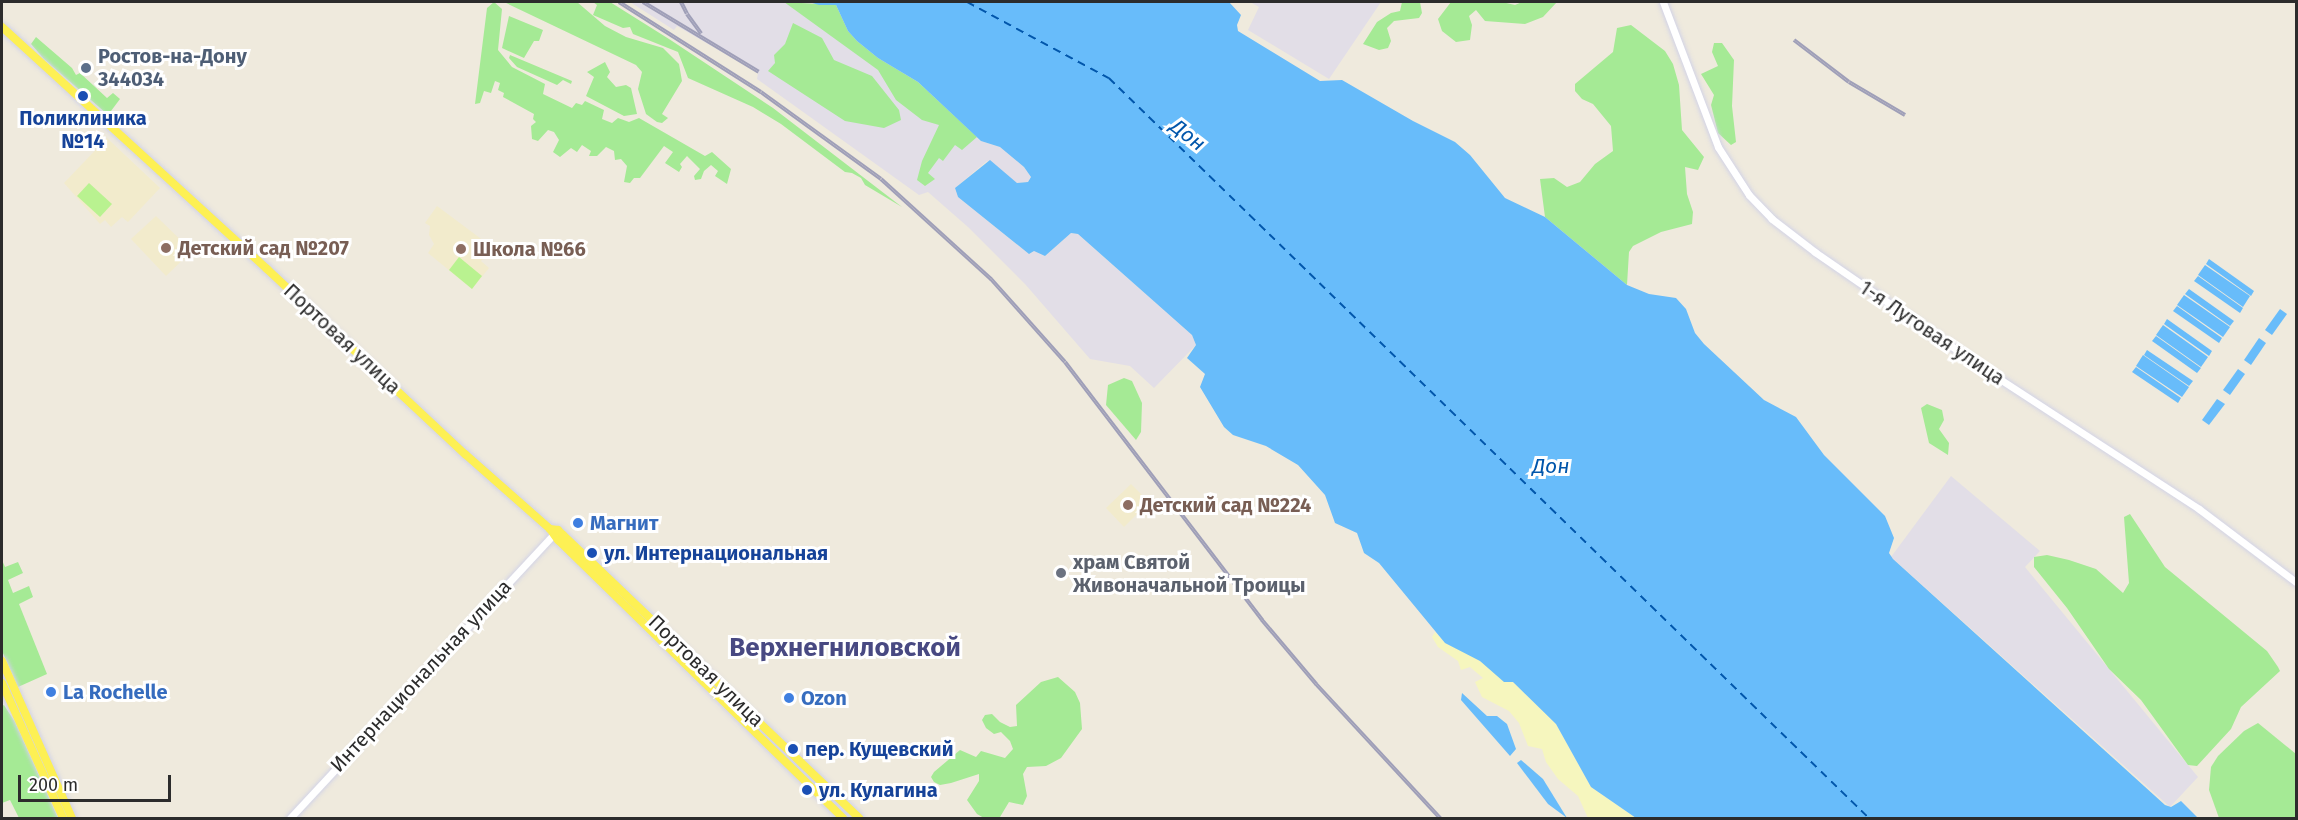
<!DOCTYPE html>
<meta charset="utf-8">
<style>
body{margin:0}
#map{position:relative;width:2298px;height:820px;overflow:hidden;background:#efeadd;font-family:"Fira Sans",sans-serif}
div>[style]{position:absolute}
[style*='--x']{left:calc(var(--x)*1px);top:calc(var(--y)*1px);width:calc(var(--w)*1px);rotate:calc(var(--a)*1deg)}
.industrial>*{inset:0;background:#e2dee7}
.education>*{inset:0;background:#f2ebcc}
.green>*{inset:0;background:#a5ea95}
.sand>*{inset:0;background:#f6f6be}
.pitch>*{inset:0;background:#b9f290}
.water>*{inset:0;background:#68bcfa}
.ferry>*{height:1.5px;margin-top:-0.75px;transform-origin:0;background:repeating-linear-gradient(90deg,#0156ab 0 8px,transparent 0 14px)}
.roads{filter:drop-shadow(0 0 2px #d2d3e6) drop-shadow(0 0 2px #d2d3e6)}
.secondary>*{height:7px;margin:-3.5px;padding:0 3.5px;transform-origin:3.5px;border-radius:3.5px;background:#fff}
.primary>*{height:8px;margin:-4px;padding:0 4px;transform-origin:4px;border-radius:4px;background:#fdf054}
.rail>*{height:4px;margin-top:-2px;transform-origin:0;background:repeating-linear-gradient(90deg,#fff 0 4.5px,#9f9fb8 0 9px);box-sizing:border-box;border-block:2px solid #9f9fb8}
.dots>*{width:16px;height:16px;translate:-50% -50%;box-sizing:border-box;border:3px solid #fff;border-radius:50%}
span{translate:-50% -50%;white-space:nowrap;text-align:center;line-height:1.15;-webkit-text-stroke:6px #fff;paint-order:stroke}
.service-label{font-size:20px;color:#4e5e75;font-weight:700}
.left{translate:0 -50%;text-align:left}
.transit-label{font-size:20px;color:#164399;font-weight:700}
.education-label{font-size:20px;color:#785e54;font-weight:700}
.street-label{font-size:20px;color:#2c2c2c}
.shop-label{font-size:20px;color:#366cbe;font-weight:700}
.worship-label{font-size:20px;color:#5b616d;font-weight:700}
.water-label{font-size:21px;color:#0156ab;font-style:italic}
.district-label{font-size:26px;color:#484982;font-weight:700}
.frame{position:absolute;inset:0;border:3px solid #2c2c2c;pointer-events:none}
.scale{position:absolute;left:18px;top:775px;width:153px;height:27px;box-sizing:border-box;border:3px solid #2c2c2c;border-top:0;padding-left:8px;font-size:18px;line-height:21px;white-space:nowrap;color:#2c2c2c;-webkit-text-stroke:4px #fff;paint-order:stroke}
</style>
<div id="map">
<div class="industrial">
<i style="clip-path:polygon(630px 2px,809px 2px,819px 5px,832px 5px,878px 58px,901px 71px,981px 141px,1000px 147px,1024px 167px,1031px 177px,1028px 182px,1017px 183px,987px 161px,955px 188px,958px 197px,1029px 254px,1034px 251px,1045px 256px,1071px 233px,1078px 234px,1192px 335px,1196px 345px,1154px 388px,1130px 366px,1090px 359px,1025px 284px,968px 227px,928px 192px,919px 195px,757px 79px,758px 73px,677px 26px,674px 30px)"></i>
<i style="clip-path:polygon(1250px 2px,1381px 2px,1329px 79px,1248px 30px,1259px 7px)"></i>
<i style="clip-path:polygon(1951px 476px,2040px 551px,2025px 567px,2198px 777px,2170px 807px,1891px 557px)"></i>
</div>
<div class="education">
<i style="clip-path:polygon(107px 138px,160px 188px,128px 222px,122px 217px,111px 227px,105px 220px,100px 224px,64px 183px)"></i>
<i style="clip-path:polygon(437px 206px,492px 247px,481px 261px,489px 268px,472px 289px,428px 253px,434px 244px,429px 235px,430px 226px,425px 223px)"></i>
<i style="clip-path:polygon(156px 216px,192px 251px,166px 276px,131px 239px)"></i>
<i style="clip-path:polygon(1131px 484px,1149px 502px,1124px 527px,1106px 508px)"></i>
</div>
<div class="green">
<i style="clip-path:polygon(494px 2px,502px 9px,498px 50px,512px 67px,545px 84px,543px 94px,572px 108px,576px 103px,582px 105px,585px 101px,604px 110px,602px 119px,612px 123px,618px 118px,629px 122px,639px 118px,705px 156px,712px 152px,731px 169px,727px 184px,715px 176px,718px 171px,711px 165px,704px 171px,701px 179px,695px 180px,694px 176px,700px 169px,687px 156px,680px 164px,682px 167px,679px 172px,665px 163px,673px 152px,664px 146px,640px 178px,634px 178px,630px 183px,624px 182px,627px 166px,621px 159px,615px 160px,614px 151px,606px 147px,597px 156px,589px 156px,591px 151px,582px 145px,577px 152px,571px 148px,560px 157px,553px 152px,559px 140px,554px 132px,548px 130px,538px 141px,532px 139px,531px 126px,536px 122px,533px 119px,534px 114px,503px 97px,504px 93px,498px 90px,500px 83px,495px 81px,491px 93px,484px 91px,480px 103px,475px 104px,487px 8px)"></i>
<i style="clip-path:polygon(504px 2px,577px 2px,605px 26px,626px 37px,663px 48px,679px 64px,682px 81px,662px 114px,668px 118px,662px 123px,657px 122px,646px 114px,638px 89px,642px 72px,636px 65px)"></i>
<i style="clip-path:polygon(593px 2px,610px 2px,669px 39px,773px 108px,902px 207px,865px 185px,861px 178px,852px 173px,845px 172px,781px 124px,753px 107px,688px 78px,678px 52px,633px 34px,630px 27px,623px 28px,593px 15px,597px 5px)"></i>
<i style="clip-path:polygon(784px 2px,836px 5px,848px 31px,857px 41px,878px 58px,918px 82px,977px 137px,962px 150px,955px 145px,943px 161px,939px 158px,928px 173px,935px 179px,925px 186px,917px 180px,922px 161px,939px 125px,922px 120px,896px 100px,878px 70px)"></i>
<i style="clip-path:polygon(1402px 2px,1420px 2px,1422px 13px,1419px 18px,1394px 21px,1387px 28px,1391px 41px,1388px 48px,1379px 50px,1363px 44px,1377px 22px,1391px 13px,1400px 11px)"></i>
<i style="clip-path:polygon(1451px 2px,1502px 2px,1515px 5px,1522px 2px,1557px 2px,1543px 17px,1525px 24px,1485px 21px,1476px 10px,1469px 16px,1472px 25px,1470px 40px,1456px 42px,1442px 31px,1438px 19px)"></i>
<i style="clip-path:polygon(509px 16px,543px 30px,539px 41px,534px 41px,524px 58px,502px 48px)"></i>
<i style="clip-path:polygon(793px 23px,822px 38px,834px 60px,872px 76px,899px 110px,901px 120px,884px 128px,845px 121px,768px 71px,775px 63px,774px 55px,785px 44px)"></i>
<i style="clip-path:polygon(1631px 25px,1665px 51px,1673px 64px,1679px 85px,1682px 130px,1704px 157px,1698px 170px,1685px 167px,1687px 194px,1693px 212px,1692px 224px,1661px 232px,1633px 246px,1629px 252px,1627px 285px,1545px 217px,1540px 179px,1554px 178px,1567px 187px,1580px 182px,1595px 164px,1613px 151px,1611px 126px,1593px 104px,1582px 99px,1575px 91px,1575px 84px,1613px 52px,1617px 28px)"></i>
<i style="clip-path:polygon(36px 37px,72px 68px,76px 75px,80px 73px,107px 98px,113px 93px,120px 99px,108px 115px,44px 59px,31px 44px)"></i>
<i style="clip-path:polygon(1714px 43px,1722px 43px,1734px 60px,1732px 106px,1736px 142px,1731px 145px,1718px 133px,1711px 105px,1714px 95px,1701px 74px,1718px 66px,1712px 52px)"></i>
<i style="clip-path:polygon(510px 55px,572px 81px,571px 84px,563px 80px,557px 85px,517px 67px,509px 58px)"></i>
<i style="clip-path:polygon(605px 62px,610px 72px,607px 77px,616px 87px,626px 85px,631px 88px,637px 114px,624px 116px,586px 96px,594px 77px,587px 72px)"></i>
<i style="clip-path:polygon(1124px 378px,1132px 381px,1142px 403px,1141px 432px,1136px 440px,1106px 405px,1108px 385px)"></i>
<i style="clip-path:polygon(1927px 404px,1942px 410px,1944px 420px,1939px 429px,1949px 443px,1948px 455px,1929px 443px,1921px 408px)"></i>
<i style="clip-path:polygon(2130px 514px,2165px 567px,2267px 651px,2278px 667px,2280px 671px,2241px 707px,2231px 729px,2197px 766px,2188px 765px,2141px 700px,2109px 669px,2067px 608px,2034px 567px,2034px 557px,2047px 555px,2069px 560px,2096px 569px,2123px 593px,2129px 583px,2124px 517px)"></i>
<i style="clip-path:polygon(2px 560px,5px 567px,18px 562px,23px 573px,8px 580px,13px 593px,29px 586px,33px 597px,19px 604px,47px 674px,18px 687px,2px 651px)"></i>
<i style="clip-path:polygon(1058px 677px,1075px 692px,1080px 703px,1082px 729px,1061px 758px,1046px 766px,1027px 767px,1023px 774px,1027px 796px,1023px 805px,1009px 802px,1000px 817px,984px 818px,977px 814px,967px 800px,979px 781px,979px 774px,951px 783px,940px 785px,934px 782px,931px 777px,934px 772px,960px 750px,976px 757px,981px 751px,1005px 758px,1013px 749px,1010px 741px,1001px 732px,994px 734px,986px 728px,982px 720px,985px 715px,992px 714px,1000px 722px,1010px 727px,1017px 726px,1016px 705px,1041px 682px)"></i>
<i style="clip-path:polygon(4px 705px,15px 722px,58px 818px,19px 818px,10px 800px,2px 803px,2px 706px)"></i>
<i style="clip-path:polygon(2258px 723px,2296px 754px,2296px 818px,2219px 818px,2209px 790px,2211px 767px,2218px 756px,2244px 731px)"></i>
</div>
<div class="sand">
<i style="clip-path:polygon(1435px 632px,1445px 643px,1466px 652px,1513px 682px,1556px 724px,1591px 787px,1636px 818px,1588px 818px,1578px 796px,1558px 779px,1546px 762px,1542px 749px,1528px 746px,1519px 723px,1509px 711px,1482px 697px,1475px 682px,1483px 678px,1470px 667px,1461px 670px,1458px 661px,1438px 647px,1432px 637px)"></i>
</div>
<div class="pitch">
<i style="clip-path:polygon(89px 183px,112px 204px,100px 217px,77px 196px)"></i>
<i style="clip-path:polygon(459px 257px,482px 276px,472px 289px,449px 270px)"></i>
</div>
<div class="water">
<i style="clip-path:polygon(809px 2px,1229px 2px,1241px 15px,1237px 25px,1238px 31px,1320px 81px,1342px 80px,1413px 121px,1455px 142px,1470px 155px,1505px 198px,1545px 217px,1627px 285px,1649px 294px,1676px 298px,1686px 309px,1695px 333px,1704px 344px,1764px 400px,1796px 417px,1824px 455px,1885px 516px,1894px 538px,1889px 553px,1893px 559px,2165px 805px,2171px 807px,2181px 801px,2198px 818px,1636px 818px,1591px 787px,1556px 724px,1513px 682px,1504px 682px,1480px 661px,1445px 643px,1379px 563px,1364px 553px,1357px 533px,1335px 523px,1325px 495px,1298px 465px,1266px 446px,1233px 435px,1224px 427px,1200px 387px,1205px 374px,1187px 358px,1196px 345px,1192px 335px,1078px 234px,1071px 233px,1045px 256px,1034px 251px,1029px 254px,958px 197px,955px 188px,990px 160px,1017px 183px,1028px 182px,1031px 177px,1024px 167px,1000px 147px,981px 141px,918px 82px,878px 58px,857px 41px,848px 31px,836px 5px,819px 5px)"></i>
<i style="clip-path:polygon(2209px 259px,2254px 291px,2251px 296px,2206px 264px)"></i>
<i style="clip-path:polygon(2205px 265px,2250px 296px,2243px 307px,2198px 275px)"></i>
<i style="clip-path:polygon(2198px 276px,2243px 308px,2240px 313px,2194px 281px)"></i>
<i style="clip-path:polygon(2189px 289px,2234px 321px,2230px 326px,2185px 294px)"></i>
<i style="clip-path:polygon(2184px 295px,2230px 327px,2223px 337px,2177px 305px)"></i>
<i style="clip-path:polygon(2177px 306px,2222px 338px,2219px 343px,2173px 311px)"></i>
<i style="clip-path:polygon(2280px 309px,2287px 314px,2272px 335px,2265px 330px)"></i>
<i style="clip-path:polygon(2167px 319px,2212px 351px,2209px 356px,2164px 324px)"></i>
<i style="clip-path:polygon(2163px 325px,2208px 357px,2201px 367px,2156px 335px)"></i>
<i style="clip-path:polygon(2156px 336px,2201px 368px,2197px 373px,2152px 341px)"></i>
<i style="clip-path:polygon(2259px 338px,2266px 343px,2251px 365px,2244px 360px)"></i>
<i style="clip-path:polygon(2147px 350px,2193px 381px,2189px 386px,2144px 355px)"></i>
<i style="clip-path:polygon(2143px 355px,2189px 387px,2182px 397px,2136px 366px)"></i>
<i style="clip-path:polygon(2136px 367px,2181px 398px,2178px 403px,2132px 372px)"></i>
<i style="clip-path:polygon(2238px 369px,2245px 374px,2230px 395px,2223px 390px)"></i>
<i style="clip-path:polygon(2217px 399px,2225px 404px,2209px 425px,2202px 420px)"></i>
<i style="clip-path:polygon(1462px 693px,1487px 716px,1497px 716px,1507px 724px,1516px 749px,1510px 756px,1461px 700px)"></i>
<i style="clip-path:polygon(1521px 760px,1543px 779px,1567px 818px,1548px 804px,1517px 763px)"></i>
</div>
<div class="ferry">
<i style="--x:967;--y:2;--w:161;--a:28.2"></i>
<i style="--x:1109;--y:78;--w:1061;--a:44.24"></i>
</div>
<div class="roads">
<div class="secondary">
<i style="--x:1663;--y:2;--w:155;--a:69.2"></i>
<i style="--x:1718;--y:147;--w:57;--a:57.1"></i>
<i style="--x:1749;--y:195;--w:33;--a:46"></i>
<i style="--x:1772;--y:219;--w:54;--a:37.5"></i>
<i style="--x:1815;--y:252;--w:208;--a:34.6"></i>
<i style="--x:1986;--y:370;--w:254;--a:33.1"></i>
<i style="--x:2199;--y:509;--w:121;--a:37"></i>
<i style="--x:290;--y:818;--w:386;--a:-47.1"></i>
</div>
<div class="primary">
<i style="--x:2;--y:27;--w:359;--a:42.4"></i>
<i style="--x:267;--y:269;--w:271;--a:43.1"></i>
<i style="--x:465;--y:454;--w:113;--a:41.4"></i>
<i style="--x:550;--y:529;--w:14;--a:54"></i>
<i style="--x:558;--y:540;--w:398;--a:44.3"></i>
<i style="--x:550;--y:529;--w:8;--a:7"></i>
<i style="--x:558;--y:530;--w:7;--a:45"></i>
<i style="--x:563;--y:535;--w:410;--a:43.7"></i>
<i style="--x:2;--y:661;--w:172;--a:66"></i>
<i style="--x:2;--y:683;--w:148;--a:65.7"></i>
</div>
</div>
<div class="rail">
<i style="--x:619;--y:2;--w:168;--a:32.4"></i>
<i style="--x:761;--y:92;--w:148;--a:35.9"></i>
<i style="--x:881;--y:179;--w:149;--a:42.3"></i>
<i style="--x:991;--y:279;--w:111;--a:48.3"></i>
<i style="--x:1065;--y:362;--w:325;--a:52.6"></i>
<i style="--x:1262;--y:620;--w:84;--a:49.8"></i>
<i style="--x:1316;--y:684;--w:183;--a:47.2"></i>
<i style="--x:643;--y:2;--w:135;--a:31.1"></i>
<i style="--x:681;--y:2;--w:13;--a:63"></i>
<i style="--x:687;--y:14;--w:24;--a:54"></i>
<i style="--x:1794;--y:40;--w:69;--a:37.4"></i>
<i style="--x:1849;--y:82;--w:65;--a:30.5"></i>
</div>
<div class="dots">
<i style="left:86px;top:68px;background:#5c6f8a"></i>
<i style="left:83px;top:96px;background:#1a4fb4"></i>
<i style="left:166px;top:248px;background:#8d6e63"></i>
<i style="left:461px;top:249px;background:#8d6e63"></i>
<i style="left:1128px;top:505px;background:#8d6e63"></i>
<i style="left:578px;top:523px;background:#3f7fe0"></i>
<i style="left:592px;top:553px;background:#1a4fb4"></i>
<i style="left:1061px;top:573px;background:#6b7280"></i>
<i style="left:51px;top:692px;background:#3f7fe0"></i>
<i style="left:789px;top:698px;background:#3f7fe0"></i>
<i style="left:793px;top:749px;background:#1a4fb4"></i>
<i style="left:807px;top:790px;background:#1a4fb4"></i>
</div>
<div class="service-label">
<span class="left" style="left:98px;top:68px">Ростов-на-Дону<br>344034</span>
</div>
<div class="transit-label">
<span style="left:83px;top:130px">Поликлиника<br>№14</span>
<span class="left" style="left:604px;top:553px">ул. Интернациональная</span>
<span class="left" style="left:805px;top:749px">пер. Кущевский</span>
<span class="left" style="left:819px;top:790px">ул. Кулагина</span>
</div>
<div class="education-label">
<span class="left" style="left:178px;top:248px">Детский сад №207</span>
<span class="left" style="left:473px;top:249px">Школа №66</span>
<span class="left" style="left:1140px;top:505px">Детский сад №224</span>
</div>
<div class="street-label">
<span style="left:1932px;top:333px;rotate:34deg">1-я Луговая улица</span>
<span style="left:342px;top:339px;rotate:43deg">Портовая улица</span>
<span style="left:706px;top:671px;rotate:44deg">Портовая улица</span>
<span style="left:421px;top:676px;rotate:-47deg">Интернациональная улица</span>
</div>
<div class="shop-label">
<span class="left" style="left:590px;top:523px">Магнит</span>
<span class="left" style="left:63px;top:692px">La Rochelle</span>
<span class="left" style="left:801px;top:698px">Ozon</span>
</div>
<div class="worship-label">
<span class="left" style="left:1073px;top:574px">храм Святой<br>Живоначальной Троицы</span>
</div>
<div class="water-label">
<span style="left:1188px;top:135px;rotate:38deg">Дон</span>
<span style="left:1551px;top:466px">Дон</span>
</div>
<div class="district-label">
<span style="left:845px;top:648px">Верхнегниловской</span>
</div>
<div class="frame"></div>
<div class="scale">200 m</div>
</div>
